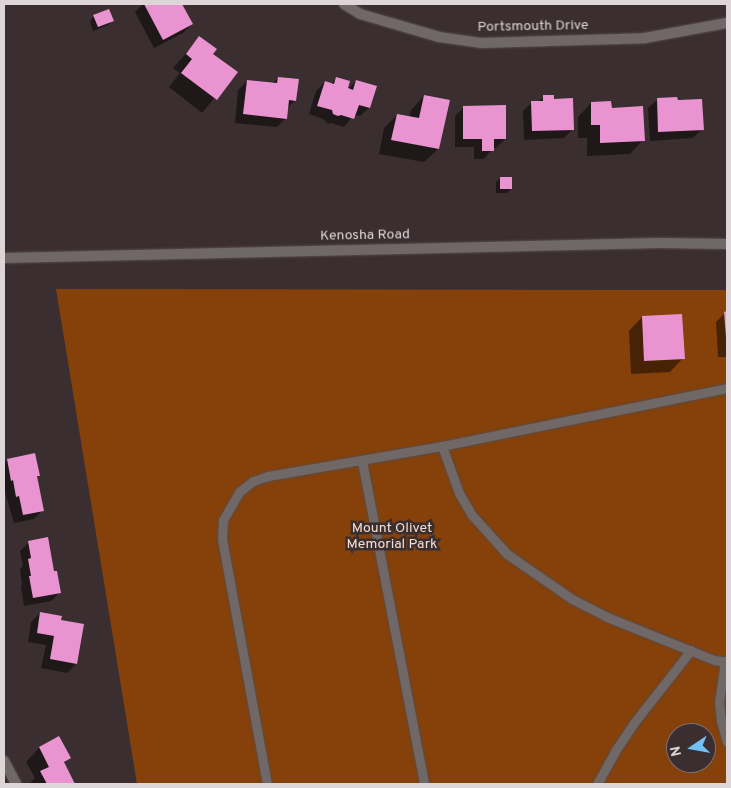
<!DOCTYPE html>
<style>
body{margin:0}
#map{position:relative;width:731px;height:788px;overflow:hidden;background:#3a2e30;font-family:Overpass,sans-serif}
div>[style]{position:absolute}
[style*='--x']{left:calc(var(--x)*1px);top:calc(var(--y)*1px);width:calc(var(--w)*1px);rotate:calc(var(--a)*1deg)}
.green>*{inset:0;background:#854109}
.shadow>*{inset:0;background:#0007}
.building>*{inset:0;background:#e994d0}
.roads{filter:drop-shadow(0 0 1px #574c4e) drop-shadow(0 0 1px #574c4e)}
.service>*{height:9px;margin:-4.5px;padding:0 4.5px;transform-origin:4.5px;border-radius:4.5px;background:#6f6867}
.minor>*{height:10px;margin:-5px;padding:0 5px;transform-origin:5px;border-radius:5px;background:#6f6867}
.tertiary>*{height:10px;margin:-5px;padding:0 5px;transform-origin:5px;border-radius:5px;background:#6f6867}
span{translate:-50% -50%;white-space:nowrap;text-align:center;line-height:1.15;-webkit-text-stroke:5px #3a2e30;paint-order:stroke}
.street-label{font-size:14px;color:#ddd5d7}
.park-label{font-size:14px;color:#f4ddcf}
.frame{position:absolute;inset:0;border:5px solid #ddd5d7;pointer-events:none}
.north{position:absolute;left:666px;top:723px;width:50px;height:50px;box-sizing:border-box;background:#3a2e30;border:1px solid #7b7173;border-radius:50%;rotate:258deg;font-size:14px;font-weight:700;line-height:20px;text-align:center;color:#ddd5d7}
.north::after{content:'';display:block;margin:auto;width:18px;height:22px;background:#72c1f5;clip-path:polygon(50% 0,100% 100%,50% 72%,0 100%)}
</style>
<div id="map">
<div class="green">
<i style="clip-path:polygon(evenodd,56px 289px,727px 290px,727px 784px,137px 784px,56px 289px,676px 733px,706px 733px,706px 763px,676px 763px,676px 733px)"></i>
</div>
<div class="shadow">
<i style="clip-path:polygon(143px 4px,181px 4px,192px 24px,183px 33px,154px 48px,135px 12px)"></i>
<i style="clip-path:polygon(94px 16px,112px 21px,108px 25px,93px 31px,90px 21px)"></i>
<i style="clip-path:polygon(200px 38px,211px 54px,236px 72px,202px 113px,169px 87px,180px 73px,173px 68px)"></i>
<i style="clip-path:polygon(278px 78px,295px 100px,287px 109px,286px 118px,277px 127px,235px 123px,238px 90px,247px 81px,272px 84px)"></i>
<i style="clip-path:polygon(336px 79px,345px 92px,356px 81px,369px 108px,360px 116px,354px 115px,344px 127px,331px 123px,328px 124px,323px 119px,309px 114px,316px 91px,325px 82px,331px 84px)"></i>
<i style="clip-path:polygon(424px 96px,448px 101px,438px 149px,424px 162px,379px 154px,384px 128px,397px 115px,409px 117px,411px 110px)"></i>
<i style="clip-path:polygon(544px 97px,553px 100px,573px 129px,564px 138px,524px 140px,523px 111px,532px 102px,538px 102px)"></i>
<i style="clip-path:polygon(657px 100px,701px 100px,702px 129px,693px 138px,650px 141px,648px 108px)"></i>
<i style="clip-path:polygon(591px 103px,610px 109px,643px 140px,630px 154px,587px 156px,587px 138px,578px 138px,578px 117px)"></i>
<i style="clip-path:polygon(464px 107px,505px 139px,496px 148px,493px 148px,484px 159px,474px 159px,474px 147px,455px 147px,455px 116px)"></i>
<i style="clip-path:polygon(501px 178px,511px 189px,507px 193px,496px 193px,496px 182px)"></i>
<i style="clip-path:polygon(725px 313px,727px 313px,727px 357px,718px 357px,716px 322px)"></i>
<i style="clip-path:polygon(642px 317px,683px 358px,670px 372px,631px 374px,629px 331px)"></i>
<i style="clip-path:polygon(7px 460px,39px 476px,36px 478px,43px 510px,34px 519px,14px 523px,4px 489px,4px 463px)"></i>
<i style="clip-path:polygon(29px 542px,53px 573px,60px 592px,51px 601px,24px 606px,21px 586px,22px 585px,20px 569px,23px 566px,20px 551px)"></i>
<i style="clip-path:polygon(40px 613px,60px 621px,76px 664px,67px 673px,41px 668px,46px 645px,28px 642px,31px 622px)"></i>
<i style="clip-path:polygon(59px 738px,69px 758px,63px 764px,74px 784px,29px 784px,35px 778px,26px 762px,39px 748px)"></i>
</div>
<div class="building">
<i style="clip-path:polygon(144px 4px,182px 4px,193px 24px,163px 40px)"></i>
<i style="clip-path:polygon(109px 9px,114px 21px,98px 27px,93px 15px)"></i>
<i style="clip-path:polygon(199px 36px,217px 49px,213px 54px,238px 72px,217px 100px,181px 73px,192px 59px,186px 54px)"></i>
<i style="clip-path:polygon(278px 77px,299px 79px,296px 101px,289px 100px,287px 119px,243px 114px,247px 80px,277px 83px)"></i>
<i style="clip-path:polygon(336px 77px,350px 81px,348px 88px,353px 90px,356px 80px,377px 86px,370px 108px,359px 105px,354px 119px,341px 115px,338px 116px,333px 114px,332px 110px,317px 106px,325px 81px,334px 84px)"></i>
<i style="clip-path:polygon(424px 95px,450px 100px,439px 149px,391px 140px,397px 114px,419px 118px)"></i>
<i style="clip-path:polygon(543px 95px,554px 95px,554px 99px,573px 98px,574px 130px,532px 131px,531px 101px,543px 101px)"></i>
<i style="clip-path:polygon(677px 97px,678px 100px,702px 99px,704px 130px,658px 132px,657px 98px)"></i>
<i style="clip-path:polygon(611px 101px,612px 108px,643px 106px,645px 141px,600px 143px,600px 125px,591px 125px,591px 102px)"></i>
<i style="clip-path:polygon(506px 105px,506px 139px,494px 139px,494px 151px,482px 151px,482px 139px,463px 139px,463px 106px)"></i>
<i style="clip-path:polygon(500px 177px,512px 177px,512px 189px,500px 189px)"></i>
<i style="clip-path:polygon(727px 311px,727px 337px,726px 337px,724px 312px)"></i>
<i style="clip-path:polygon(682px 314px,685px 359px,644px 361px,642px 316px)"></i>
<i style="clip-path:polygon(35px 453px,40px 476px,37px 476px,44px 511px,23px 515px,19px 496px,16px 497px,13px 480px,11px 481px,7px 459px)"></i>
<i style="clip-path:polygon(48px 537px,54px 571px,57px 571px,61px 593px,33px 598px,29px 576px,31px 576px,28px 559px,31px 558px,28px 541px)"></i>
<i style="clip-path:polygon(40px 612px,62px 616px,61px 620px,84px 624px,77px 664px,50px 659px,54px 636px,37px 633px)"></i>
<i style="clip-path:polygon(59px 736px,71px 758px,64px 762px,75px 784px,47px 784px,40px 771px,49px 767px,39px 747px)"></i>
</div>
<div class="roads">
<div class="service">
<i style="--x:442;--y:446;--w:50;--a:70.1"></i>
<i style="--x:459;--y:493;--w:24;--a:60"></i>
<i style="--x:471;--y:514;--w:54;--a:48"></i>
<i style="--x:507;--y:554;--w:79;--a:34.7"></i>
<i style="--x:572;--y:599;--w:39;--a:27"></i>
<i style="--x:607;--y:617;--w:115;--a:21.9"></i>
<i style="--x:714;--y:660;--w:13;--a:9"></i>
<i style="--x:362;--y:461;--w:329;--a:79.1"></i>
<i style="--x:725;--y:661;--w:41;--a:98.3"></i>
<i style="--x:719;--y:702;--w:19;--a:84"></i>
<i style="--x:721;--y:721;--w:22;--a:74"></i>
<i style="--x:267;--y:784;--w:249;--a:-100.4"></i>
<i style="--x:222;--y:539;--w:19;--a:-87"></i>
<i style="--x:223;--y:520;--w:32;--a:-60"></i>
<i style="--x:239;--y:492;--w:18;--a:-38"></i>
<i style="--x:253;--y:481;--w:16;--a:-18"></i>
<i style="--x:268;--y:476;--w:177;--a:-9.8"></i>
<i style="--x:442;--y:446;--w:291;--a:-11.5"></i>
<i style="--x:597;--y:784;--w:38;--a:-61"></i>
<i style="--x:615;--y:751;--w:32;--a:-56"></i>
<i style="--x:633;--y:724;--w:94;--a:-51.9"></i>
</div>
<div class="minor">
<i style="--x:344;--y:4;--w:19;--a:32"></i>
<i style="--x:360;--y:14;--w:82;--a:16.2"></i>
<i style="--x:439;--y:37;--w:42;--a:8.1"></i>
<i style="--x:481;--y:43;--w:164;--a:-1.7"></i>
<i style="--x:645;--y:38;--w:83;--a:-10.4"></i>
<i style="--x:4;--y:761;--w:26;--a:62"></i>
</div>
<div class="tertiary">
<i style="--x:4;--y:258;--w:656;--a:-1.31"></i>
<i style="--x:660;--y:243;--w:67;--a:0.9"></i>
</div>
</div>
<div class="street-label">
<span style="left:533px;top:27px;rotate:-1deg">Portsmouth Drive</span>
<span style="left:365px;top:236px;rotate:-1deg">Kenosha Road</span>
</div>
<div class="park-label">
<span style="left:392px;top:537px">Mount Olivet<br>Memorial Park</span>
</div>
<div class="frame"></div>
<div class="north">N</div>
</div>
